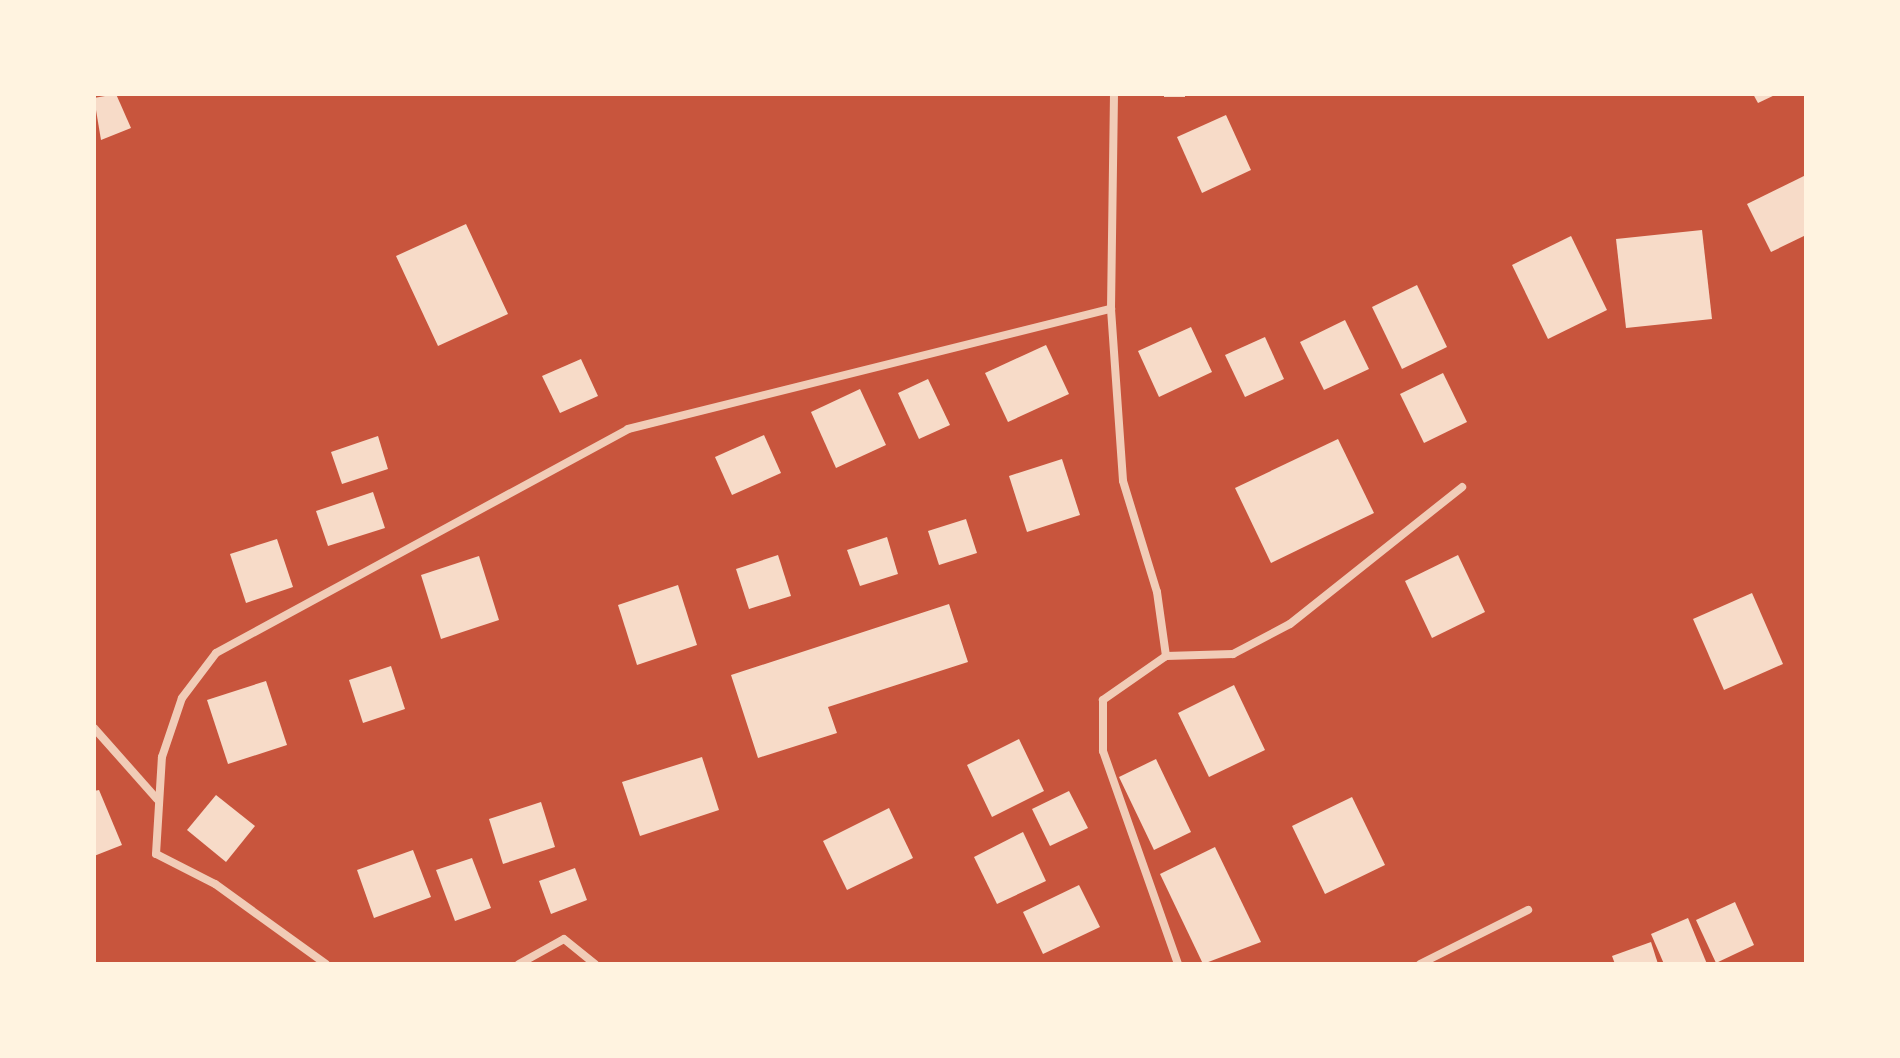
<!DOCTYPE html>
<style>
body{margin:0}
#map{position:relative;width:1900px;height:1058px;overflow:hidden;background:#c8553d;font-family:"Asap Condensed",sans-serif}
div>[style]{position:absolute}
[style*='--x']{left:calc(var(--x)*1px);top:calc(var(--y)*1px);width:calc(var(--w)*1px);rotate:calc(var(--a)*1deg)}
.building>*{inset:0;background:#f7dbc8}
.minor>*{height:8px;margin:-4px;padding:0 4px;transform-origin:4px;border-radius:4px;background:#f1ccb7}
span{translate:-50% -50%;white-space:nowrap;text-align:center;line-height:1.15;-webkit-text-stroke:6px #fff3e0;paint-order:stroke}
.frame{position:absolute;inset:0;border:96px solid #fff3e0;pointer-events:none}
</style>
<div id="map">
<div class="building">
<i style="clip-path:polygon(116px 94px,131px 128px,101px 140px,94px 98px)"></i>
<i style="clip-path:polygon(1164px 94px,1185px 94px,1185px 97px,1164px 97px)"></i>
<i style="clip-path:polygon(1753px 94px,1777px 94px,1758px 103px)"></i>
<i style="clip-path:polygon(1226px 115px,1251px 170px,1202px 193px,1177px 137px)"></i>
<i style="clip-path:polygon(1806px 175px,1806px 235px,1771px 252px,1747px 204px)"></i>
<i style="clip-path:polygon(466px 224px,508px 314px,438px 346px,396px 256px)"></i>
<i style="clip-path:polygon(1702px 230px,1712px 319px,1626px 328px,1616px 239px)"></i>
<i style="clip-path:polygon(1571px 236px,1607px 310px,1548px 339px,1512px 265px)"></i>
<i style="clip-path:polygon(1417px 285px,1447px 347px,1402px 369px,1372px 307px)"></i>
<i style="clip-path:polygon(1345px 320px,1369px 369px,1324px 390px,1300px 342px)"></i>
<i style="clip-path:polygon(1191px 327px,1212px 372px,1159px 397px,1138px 351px)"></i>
<i style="clip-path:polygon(1265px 337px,1284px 379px,1245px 397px,1225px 355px)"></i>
<i style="clip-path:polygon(1046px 345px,1069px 394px,1008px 422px,985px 373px)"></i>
<i style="clip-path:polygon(581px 359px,598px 396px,560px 413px,542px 376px)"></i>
<i style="clip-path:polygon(1443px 373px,1467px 422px,1424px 443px,1400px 394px)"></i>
<i style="clip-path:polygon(928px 379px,950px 425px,919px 439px,898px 393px)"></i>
<i style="clip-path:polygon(860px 389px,886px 445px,836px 468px,811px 412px)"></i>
<i style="clip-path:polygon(764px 435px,781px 473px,732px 495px,715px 457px)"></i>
<i style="clip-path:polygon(378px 436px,388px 469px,342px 484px,331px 452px)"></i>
<i style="clip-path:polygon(1338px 439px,1374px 513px,1271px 563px,1235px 488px)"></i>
<i style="clip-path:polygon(1062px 459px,1080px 515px,1027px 532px,1009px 476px)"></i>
<i style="clip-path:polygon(373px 492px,385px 528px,328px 546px,316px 511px)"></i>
<i style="clip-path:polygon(966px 519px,977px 553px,939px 565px,928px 531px)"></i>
<i style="clip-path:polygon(887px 537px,898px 574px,860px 586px,847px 550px)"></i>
<i style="clip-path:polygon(277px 539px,293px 587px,246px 603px,230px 554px)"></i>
<i style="clip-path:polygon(778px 555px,791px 596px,749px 609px,736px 569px)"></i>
<i style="clip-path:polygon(1458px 555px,1485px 612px,1432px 638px,1405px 581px)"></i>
<i style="clip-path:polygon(479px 556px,499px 620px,441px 639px,421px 575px)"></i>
<i style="clip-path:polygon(678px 585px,697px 645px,637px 665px,618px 605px)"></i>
<i style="clip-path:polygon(1752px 593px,1783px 664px,1724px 690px,1693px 619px)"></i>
<i style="clip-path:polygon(949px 604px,968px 662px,828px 707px,837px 733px,758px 758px,731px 675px)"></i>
<i style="clip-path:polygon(391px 666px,405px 709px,363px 723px,349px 680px)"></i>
<i style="clip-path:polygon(266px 681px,287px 745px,228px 764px,207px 700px)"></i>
<i style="clip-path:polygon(1234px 685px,1265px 750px,1209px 777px,1178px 713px)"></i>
<i style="clip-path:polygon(1019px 739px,1044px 791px,992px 817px,967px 765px)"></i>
<i style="clip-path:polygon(702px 757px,719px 810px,640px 836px,622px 782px)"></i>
<i style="clip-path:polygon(1156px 759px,1191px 832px,1154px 850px,1119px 777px)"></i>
<i style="clip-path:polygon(99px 790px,122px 845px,94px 856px,94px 791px)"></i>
<i style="clip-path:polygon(1069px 791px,1088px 828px,1050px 846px,1032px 809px)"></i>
<i style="clip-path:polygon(216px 795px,255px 826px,226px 862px,187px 830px)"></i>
<i style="clip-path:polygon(1352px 797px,1385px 865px,1325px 894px,1292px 826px)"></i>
<i style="clip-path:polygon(541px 802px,555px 847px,503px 864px,489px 819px)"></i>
<i style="clip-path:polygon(889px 808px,913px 858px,847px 890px,823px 841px)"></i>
<i style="clip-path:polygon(1023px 832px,1046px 881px,997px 904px,974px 857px)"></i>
<i style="clip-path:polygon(1215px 847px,1261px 942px,1203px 964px,1160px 874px)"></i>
<i style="clip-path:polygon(413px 850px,431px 897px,374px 918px,357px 870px)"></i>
<i style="clip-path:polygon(472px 858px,491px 908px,455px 921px,436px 870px)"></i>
<i style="clip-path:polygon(575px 868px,587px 900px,551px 914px,539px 881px)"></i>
<i style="clip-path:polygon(1079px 885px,1100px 927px,1043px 954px,1023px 912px)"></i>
<i style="clip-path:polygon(1735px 902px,1754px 945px,1716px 963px,1696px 920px)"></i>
<i style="clip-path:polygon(1688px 918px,1707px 964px,1664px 964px,1651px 934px)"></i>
<i style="clip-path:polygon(1651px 942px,1658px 964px,1615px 964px,1612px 956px)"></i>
</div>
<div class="minor">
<i style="--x:1114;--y:94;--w:215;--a:90.8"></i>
<i style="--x:1111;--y:309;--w:172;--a:86"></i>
<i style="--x:1123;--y:481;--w:116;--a:73"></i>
<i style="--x:1157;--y:592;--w:65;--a:82"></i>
<i style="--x:1166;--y:656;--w:77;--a:145.1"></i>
<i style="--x:1103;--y:700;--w:51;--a:90"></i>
<i style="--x:1103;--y:751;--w:226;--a:70.6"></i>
<i style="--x:1166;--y:656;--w:67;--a:-1.7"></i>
<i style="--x:1233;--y:654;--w:64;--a:-27.8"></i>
<i style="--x:1290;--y:624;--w:220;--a:-38.5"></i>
<i style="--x:94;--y:728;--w:95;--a:48.4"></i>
<i style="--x:326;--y:964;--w:137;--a:-144.2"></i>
<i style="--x:215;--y:884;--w:66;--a:-153"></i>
<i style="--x:156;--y:854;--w:97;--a:-86.5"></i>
<i style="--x:162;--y:757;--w:62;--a:-71.3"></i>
<i style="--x:182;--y:698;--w:56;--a:-52.9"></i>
<i style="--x:216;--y:653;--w:469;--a:-28.5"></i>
<i style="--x:628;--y:429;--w:498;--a:-14"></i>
<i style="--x:519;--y:964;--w:51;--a:-29.1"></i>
<i style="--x:564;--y:939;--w:40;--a:39"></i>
<i style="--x:1420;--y:964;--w:121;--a:-26.6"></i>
</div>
<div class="frame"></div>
</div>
